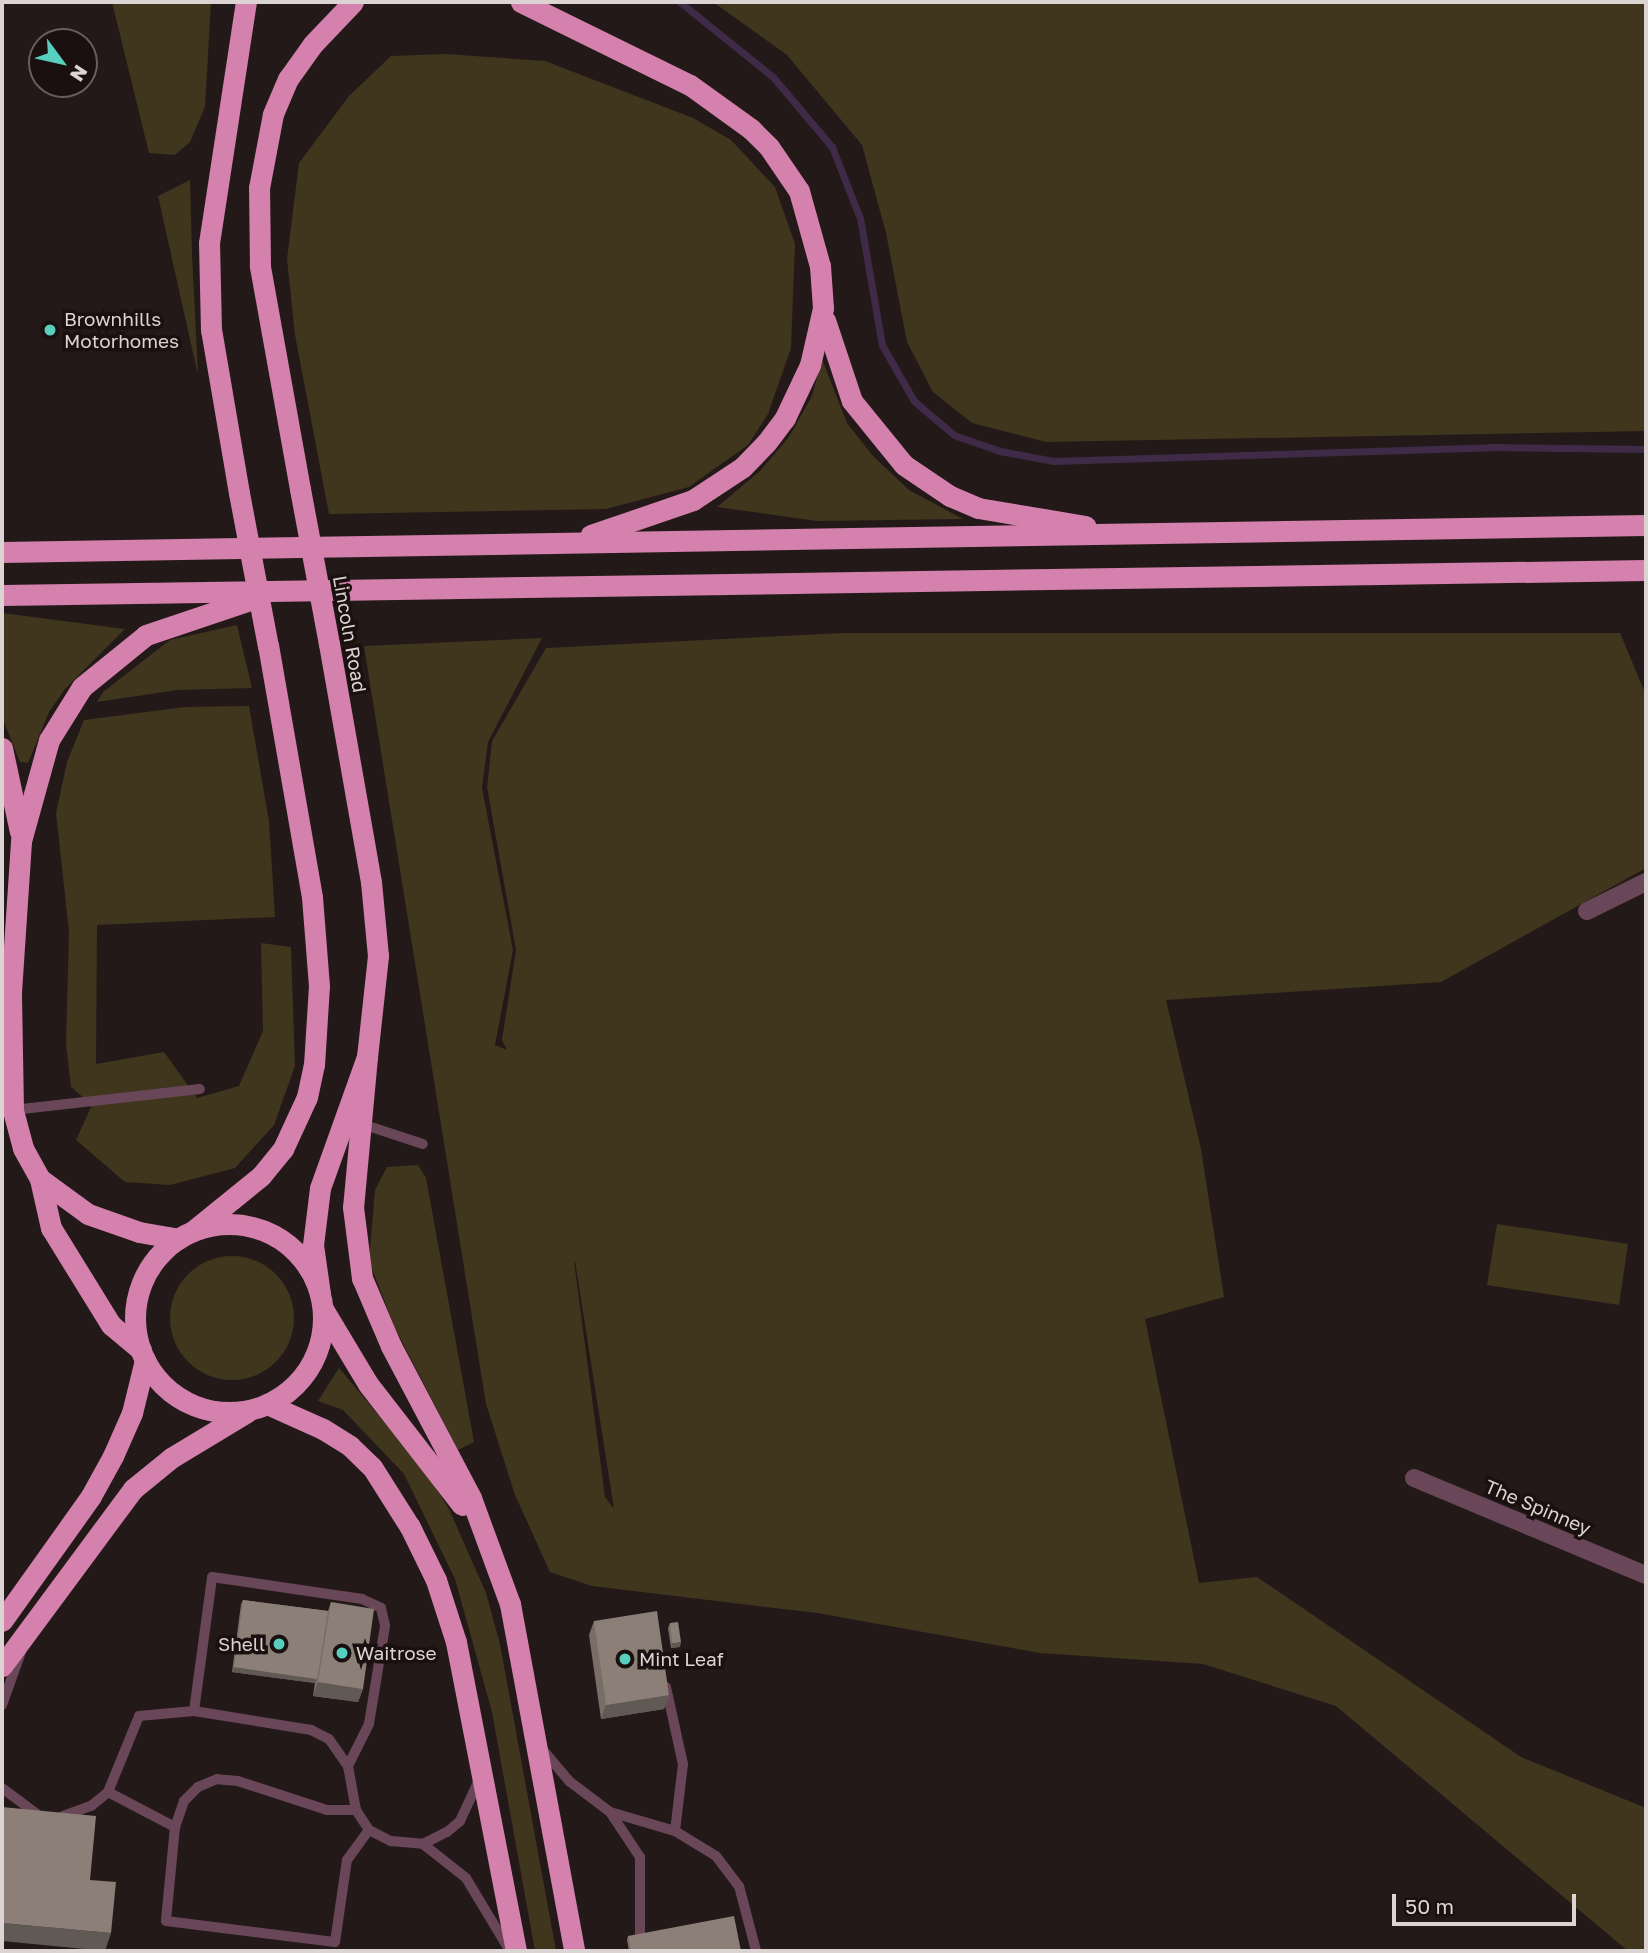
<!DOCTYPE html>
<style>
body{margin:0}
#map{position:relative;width:1648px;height:1953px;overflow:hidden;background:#241919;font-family:"Golos Text",sans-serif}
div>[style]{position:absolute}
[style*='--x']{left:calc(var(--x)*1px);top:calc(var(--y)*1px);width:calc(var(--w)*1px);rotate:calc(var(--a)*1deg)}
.green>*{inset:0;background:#40351d}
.round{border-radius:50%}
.stream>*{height:7px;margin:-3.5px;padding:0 3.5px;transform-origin:3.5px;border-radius:3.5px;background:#3f2b48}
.lane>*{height:10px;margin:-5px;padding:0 5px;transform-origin:5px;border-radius:5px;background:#694758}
.street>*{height:18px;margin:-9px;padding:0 9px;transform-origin:9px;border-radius:9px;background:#694758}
.highway>*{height:21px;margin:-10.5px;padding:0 10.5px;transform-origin:10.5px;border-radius:10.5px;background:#d481ad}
.highway>.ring{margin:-10.5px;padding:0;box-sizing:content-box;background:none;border:21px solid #d481ad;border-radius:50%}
.highway-bridge>*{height:21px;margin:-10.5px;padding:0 10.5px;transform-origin:10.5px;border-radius:10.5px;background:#d481ad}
.wall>*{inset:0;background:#786d67}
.shaded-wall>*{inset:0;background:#615954}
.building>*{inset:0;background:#8b7f78}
.dots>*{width:19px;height:19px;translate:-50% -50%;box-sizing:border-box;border:4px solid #1b1010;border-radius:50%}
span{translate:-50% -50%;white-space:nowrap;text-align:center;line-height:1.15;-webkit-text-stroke:7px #1b1010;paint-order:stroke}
.poi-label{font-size:19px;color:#dcd4d3}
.left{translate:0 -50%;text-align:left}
.right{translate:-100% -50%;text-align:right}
.street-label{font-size:19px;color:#dcd4d3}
.frame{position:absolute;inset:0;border:4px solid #dcd4d3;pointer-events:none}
.north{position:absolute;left:28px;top:28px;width:70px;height:70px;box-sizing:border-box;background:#1b1010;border:2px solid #685e5e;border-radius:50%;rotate:123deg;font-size:19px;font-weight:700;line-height:28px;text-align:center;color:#dcd4d3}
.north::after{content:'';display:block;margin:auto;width:24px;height:32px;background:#58cebf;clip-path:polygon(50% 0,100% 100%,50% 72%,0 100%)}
.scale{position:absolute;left:1392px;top:1894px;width:184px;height:32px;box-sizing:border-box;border:4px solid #dcd4d3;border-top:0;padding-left:9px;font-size:21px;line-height:24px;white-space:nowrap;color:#dcd4d3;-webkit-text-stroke:5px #1b1010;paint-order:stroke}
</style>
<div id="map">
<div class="green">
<i style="clip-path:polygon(112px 2px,211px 2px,205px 107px,190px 142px,175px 155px,149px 153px)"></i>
<i style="clip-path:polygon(713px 2px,1646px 2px,1646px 431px,1046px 442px,972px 423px,933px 392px,907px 342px,886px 233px,862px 145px,787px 55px)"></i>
<i style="clip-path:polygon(446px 54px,545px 61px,693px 118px,731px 140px,775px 187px,795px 244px,791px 348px,768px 414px,748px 445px,689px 487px,606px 509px,329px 514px,295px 335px,287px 259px,299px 163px,349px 96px,391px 56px)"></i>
<i style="clip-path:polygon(190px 180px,192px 254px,198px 375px,158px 196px)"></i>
<i style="clip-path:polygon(822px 359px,847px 423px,873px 456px,909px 490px,963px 519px,817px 521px,717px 507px,760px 471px,789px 437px,812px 396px)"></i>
<i style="clip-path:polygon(2px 613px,125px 629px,65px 689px,49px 712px,28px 763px,20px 762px,2px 717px)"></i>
<i style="clip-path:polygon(237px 625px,252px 688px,177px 690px,97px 702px,103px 692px,170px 640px)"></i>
<i style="clip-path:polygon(evenodd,842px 633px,1620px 633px,1646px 695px,1646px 868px,1441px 982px,1166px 1000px,1201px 1149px,1224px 1297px,1145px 1319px,1199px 1583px,1257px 1577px,1521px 1757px,1646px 1808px,1646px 1951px,1628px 1951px,1336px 1706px,1203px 1664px,1040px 1653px,817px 1613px,592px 1586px,550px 1572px,515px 1495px,486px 1404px,364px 646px,542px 638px,488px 742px,482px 788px,513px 950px,495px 1045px,507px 1050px,502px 1040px,516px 950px,487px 787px,492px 741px,546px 648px,842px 633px,574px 1261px,575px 1261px,614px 1509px,605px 1497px,574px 1261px)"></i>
<i style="clip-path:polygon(249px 706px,269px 821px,275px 917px,97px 925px,96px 1064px,164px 1052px,197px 1098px,239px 1086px,263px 1031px,261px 943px,291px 947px,295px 1066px,274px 1125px,235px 1168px,170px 1185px,125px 1182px,76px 1140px,92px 1105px,71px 1087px,66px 1044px,69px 932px,56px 813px,67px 762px,84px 720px,185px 707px)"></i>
<i style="clip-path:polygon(418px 1165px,426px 1178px,474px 1442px,458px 1450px,395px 1328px,369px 1261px,375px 1190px,387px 1167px)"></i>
<i style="clip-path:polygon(1497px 1224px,1628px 1244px,1619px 1305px,1487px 1285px)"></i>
<i class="round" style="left:170px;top:1256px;width:124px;height:124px"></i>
<i style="clip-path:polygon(339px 1368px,424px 1469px,449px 1509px,486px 1593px,500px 1644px,556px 1951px,535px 1951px,492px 1712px,455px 1579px,404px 1474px,343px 1410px,318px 1401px)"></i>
</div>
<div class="stream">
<i style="--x:680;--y:2;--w:119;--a:38.9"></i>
<i style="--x:773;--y:77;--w:92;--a:49.9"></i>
<i style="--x:832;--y:147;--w:76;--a:68.5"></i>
<i style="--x:860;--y:218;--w:129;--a:80.2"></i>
<i style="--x:882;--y:345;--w:64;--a:60.3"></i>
<i style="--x:914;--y:401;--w:52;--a:40.4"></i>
<i style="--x:954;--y:435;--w:49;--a:19.2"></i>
<i style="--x:1000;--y:451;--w:54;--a:10.7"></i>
<i style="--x:1053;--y:461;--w:439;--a:-1.8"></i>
<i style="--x:1492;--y:447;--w:154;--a:0.7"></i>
</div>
<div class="lane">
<i style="--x:13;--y:1110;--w:188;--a:-6.4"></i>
<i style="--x:362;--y:1124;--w:64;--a:18.2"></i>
<i style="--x:666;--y:1687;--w:79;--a:77.6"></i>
<i style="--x:683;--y:1764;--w:67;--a:96.8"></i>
<i style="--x:2;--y:1705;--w:56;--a:-70.3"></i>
<i style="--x:194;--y:1711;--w:119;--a:9.2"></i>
<i style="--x:311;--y:1730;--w:20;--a:27"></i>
<i style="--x:329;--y:1739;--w:33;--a:55"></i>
<i style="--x:348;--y:1766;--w:45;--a:79.7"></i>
<i style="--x:356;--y:1810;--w:24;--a:57"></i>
<i style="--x:369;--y:1830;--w:25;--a:27"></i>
<i style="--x:391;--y:1841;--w:32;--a:5"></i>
<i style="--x:423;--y:1844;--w:27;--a:-27"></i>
<i style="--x:447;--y:1832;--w:17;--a:-40"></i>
<i style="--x:460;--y:1821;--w:45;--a:-65.1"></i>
<i style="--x:542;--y:1749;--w:42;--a:49.8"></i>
<i style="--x:569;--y:1781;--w:51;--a:37.1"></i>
<i style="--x:610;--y:1812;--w:54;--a:56.3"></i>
<i style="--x:640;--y:1857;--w:94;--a:90"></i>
<i style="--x:2;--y:1788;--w:44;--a:36.6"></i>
<i style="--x:108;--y:1792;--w:76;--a:27.6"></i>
<i style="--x:356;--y:1810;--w:29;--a:180"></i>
<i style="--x:327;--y:1810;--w:94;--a:-162"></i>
<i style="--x:238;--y:1781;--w:21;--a:-175"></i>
<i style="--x:217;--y:1779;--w:21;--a:157"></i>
<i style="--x:198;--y:1787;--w:20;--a:135"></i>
<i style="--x:184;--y:1801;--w:28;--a:109"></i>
<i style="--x:175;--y:1827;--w:94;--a:95.5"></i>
<i style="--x:166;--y:1921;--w:170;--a:7.1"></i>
<i style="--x:335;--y:1942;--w:83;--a:-81.7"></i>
<i style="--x:347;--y:1860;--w:37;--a:-54"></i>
<i style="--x:610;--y:1812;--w:68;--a:16.3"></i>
<i style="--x:675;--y:1831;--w:48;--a:31.4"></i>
<i style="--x:716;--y:1856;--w:38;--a:53"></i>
<i style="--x:739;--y:1886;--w:67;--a:75.3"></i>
<i style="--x:63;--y:1816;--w:30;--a:-20"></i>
<i style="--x:91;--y:1806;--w:22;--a:-39"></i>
<i style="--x:108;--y:1792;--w:82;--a:-67.8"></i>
<i style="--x:139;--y:1716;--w:55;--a:-5.2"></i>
<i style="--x:194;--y:1711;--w:135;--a:-82.3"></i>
<i style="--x:212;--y:1577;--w:152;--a:8.3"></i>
<i style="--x:362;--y:1599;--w:21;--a:25"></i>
<i style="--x:381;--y:1608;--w:18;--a:77"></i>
<i style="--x:385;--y:1626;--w:99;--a:99.3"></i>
<i style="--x:369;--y:1724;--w:47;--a:116.6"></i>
<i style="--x:423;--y:1844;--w:55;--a:38.3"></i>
<i style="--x:466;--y:1878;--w:82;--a:59"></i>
</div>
<div class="street">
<i style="--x:1587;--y:911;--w:66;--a:-26.2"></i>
<i style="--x:1414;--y:1478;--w:251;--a:22.7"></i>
</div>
<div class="highway">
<i style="--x:521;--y:2;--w:188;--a:26.2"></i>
<i style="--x:690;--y:85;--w:75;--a:35.8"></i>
<i style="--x:751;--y:129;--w:25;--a:45"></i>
<i style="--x:769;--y:147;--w:53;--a:55.7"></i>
<i style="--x:799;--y:191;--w:78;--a:74.4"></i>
<i style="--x:820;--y:266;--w:42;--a:85.9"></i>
<i style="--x:823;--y:308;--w:58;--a:102.8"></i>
<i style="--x:810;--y:365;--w:59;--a:115.3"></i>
<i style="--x:785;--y:418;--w:31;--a:127"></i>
<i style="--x:766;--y:443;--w:33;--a:134"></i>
<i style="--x:743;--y:467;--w:60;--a:146.6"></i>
<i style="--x:693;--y:500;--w:108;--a:161.1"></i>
<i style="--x:825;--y:320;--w:85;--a:71.6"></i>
<i style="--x:852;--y:401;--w:82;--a:50.9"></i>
<i style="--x:904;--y:465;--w:55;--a:34"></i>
<i style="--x:950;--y:496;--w:30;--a:23"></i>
<i style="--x:978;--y:508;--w:109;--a:9.5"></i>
<i style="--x:300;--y:489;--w:227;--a:-100.2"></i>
<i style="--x:260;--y:266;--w:78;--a:-90.7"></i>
<i style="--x:259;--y:188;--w:75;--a:-79.3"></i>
<i style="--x:273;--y:114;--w:38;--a:-67"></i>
<i style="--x:288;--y:79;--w:43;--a:-54.5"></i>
<i style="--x:313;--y:44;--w:58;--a:-46.4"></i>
<i style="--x:239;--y:493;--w:165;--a:-99.7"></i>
<i style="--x:211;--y:330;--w:87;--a:-91.3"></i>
<i style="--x:209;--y:243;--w:244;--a:-81.3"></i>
<i style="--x:2;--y:552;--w:1644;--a:-0.94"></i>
<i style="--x:2;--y:595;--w:1644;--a:-0.87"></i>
<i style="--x:2;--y:748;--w:86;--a:77.9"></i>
<i style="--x:367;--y:1057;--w:151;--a:95.3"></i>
<i style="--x:353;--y:1207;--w:72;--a:82.8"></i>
<i style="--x:362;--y:1278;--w:74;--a:66.9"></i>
<i style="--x:391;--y:1346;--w:172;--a:62.2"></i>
<i style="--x:471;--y:1498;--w:113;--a:69.8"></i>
<i style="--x:510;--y:1604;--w:353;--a:79.5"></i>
<i style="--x:40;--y:1179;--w:59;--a:36.1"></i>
<i style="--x:88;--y:1214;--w:54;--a:19.4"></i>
<i style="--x:139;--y:1232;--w:40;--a:10"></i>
<i class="ring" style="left:135px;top:1224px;width:167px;height:167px"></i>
<i style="--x:193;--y:1231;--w:87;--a:-39"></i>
<i style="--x:261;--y:1176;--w:35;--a:-51"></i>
<i style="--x:283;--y:1149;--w:57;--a:-65.2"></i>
<i style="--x:307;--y:1097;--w:33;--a:-78"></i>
<i style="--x:314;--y:1065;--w:79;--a:-86.4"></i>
<i style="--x:319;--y:986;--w:89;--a:-94.5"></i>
<i style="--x:312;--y:897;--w:255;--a:-99.9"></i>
<i style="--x:320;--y:1294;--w:49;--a:-98.1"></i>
<i style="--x:313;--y:1245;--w:57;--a:-83"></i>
<i style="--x:320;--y:1188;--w:139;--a:-70.3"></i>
<i style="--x:367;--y:1057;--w:102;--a:-83.8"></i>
<i style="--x:378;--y:956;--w:74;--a:-95.4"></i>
<i style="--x:371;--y:882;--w:242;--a:-100"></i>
<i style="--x:323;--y:1309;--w:87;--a:59"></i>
<i style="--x:368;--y:1384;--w:153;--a:52.2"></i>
<i style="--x:141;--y:1350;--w:39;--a:-140"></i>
<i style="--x:111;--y:1325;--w:114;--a:-121.7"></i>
<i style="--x:51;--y:1228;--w:50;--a:-102.7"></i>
<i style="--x:40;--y:1179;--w:35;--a:-119"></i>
<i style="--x:23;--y:1148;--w:39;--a:-105"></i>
<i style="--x:13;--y:1110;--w:118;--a:-91"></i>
<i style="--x:11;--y:992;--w:151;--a:-86.2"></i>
<i style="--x:21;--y:841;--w:105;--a:-74.5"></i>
<i style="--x:49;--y:740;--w:62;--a:-58.1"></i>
<i style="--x:82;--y:687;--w:82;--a:-39.1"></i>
<i style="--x:146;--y:635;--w:116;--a:-18.6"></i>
<i style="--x:267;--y:1404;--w:61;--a:24.1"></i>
<i style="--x:323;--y:1429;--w:32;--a:32"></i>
<i style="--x:350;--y:1446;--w:30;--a:44"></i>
<i style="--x:372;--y:1467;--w:71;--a:57.7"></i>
<i style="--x:410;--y:1527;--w:59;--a:63.9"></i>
<i style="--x:436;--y:1580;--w:65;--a:72.1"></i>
<i style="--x:456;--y:1642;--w:315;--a:79"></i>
<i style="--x:2;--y:1621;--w:153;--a:-54.5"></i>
<i style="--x:91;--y:1496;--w:46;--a:-61.2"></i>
<i style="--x:113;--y:1456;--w:47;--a:-66.2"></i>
<i style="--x:132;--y:1413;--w:55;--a:-76.2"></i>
<i style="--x:2;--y:1666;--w:220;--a:-53.5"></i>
<i style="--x:133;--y:1489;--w:49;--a:-39.2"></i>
<i style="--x:171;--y:1458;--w:89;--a:-31.2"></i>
</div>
<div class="highway-bridge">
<i style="--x:300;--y:489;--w:158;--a:79.4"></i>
<i style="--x:239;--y:493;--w:156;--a:79.3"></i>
</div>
<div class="wall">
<i style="clip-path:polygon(243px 1600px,328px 1611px,331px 1602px,363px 1689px,358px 1702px,313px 1696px,315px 1682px,315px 1683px,232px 1672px,241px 1604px)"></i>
<i style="clip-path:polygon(594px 1621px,669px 1695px,664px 1709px,601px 1719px,589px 1635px)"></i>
<i style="clip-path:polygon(670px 1623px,680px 1647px,671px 1648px,668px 1628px)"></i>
<i style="clip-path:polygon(628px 1936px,741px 1951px,629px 1951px,627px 1940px)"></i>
</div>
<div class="shaded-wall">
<i style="clip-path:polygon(681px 1642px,680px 1647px,671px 1648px,672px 1643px)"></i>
<i style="clip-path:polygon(234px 1667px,317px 1679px,315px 1683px,232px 1672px)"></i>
<i style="clip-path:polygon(318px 1682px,363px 1689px,358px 1702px,313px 1696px)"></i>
<i style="clip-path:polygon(669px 1695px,664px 1709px,601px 1719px,606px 1705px)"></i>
<i style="clip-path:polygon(2px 1923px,111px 1933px,105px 1951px,2px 1941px)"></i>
</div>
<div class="building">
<i style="clip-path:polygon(243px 1600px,328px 1611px,317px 1679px,234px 1667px)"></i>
<i style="clip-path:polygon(331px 1602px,374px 1609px,363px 1689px,318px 1682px)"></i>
<i style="clip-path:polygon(657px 1611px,669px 1695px,606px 1705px,594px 1621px)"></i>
<i style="clip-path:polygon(678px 1622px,681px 1642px,672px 1643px,670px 1623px)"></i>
<i style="clip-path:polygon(2px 1807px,96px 1816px,90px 1880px,116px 1882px,111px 1933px,2px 1923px)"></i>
<i style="clip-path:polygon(734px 1916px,741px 1951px,631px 1951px,628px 1936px)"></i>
</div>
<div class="dots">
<i style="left:50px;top:330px;background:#58cebf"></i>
<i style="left:279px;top:1644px;background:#58cebf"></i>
<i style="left:342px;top:1653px;background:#58cebf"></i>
<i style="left:625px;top:1659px;background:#58cebf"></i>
</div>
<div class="poi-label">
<span class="left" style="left:64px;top:330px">Brownhills<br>Motorhomes</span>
<span class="right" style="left:265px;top:1644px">Shell</span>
<span class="left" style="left:356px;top:1653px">Waitrose</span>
<span class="left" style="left:639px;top:1659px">Mint Leaf</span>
</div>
<div class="street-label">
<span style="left:350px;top:634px;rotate:80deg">Lincoln Road</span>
<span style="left:1538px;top:1507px;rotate:23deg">The Spinney</span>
</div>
<div class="frame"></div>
<div class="north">N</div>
<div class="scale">50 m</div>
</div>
